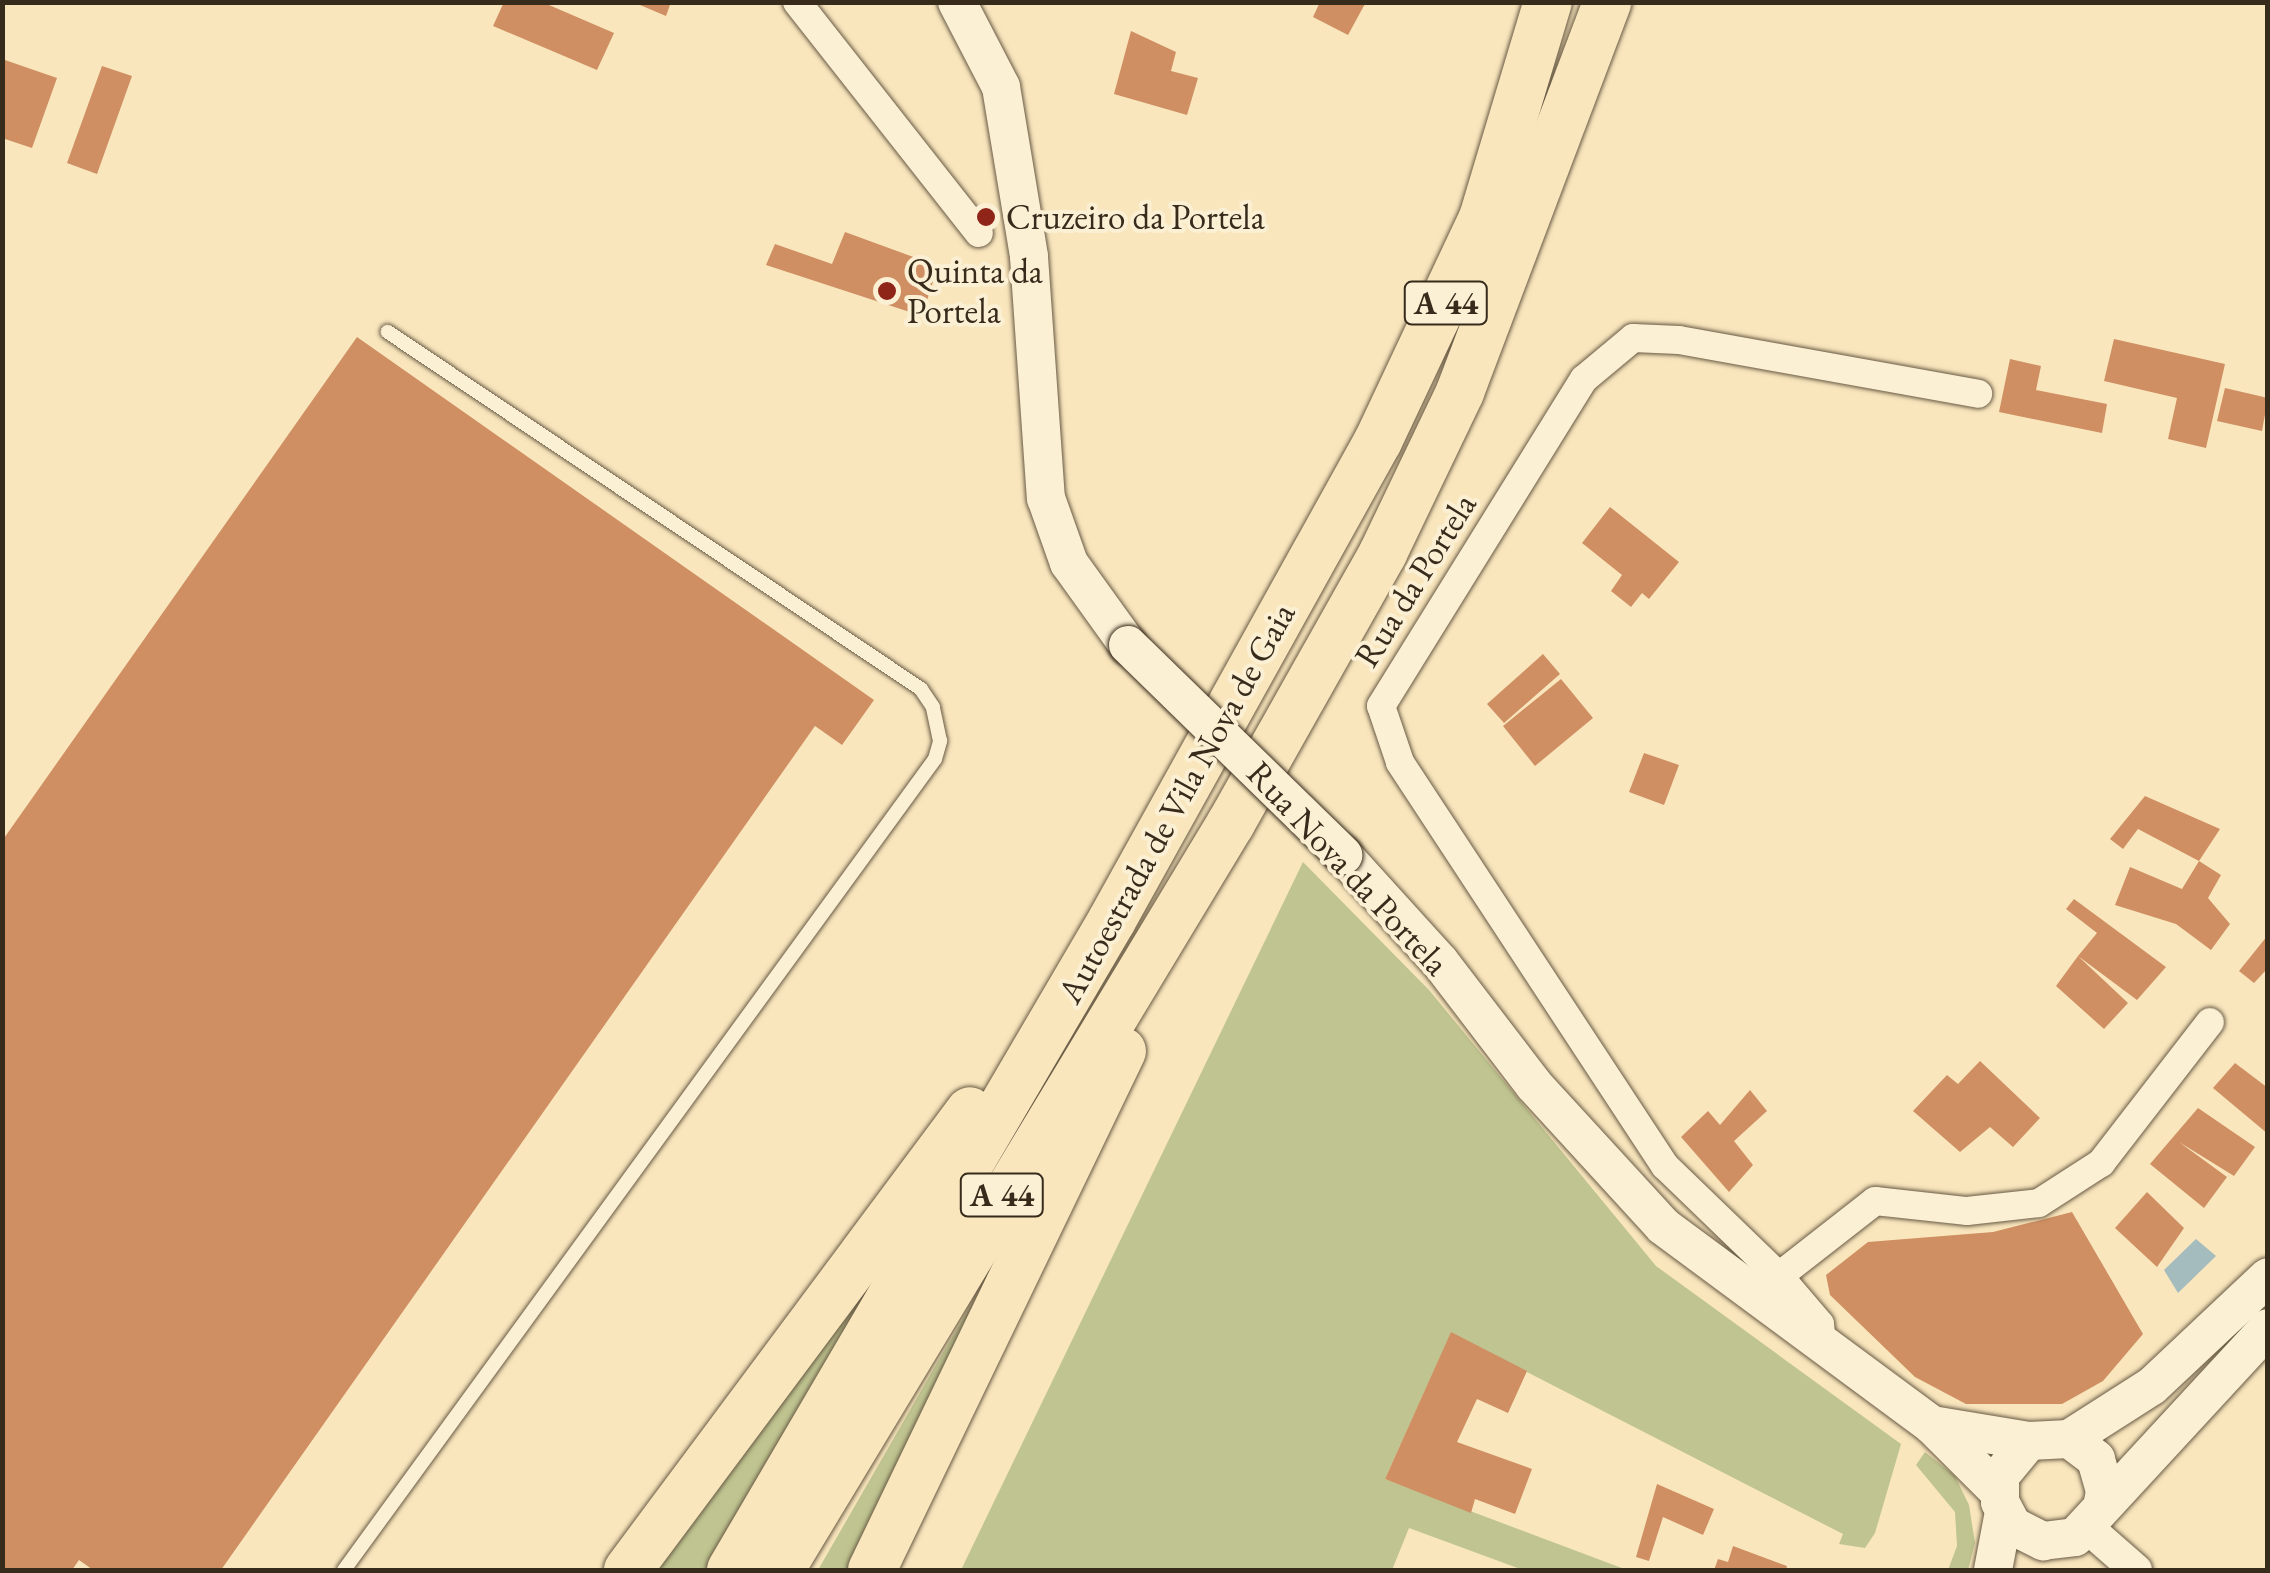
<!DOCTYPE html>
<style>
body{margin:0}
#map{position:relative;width:2270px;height:1573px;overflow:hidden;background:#f9e6bd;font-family:"EB Garamond",serif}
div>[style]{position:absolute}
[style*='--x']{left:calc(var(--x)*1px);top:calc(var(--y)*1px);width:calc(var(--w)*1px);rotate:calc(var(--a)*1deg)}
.green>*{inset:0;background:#bfc490}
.water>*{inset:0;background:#a4bcbd}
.building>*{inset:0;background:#cf8f62}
.roads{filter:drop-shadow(0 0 2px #685a44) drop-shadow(0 0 2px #685a44)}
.service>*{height:14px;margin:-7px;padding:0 7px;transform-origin:7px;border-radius:7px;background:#fbefd4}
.minor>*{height:28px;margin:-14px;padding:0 14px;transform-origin:14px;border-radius:14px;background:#fbefd4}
.tertiary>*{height:32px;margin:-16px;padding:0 16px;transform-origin:16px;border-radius:16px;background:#fbefd4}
.secondary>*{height:38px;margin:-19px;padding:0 19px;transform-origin:19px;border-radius:19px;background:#fbefd4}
.motorway>*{height:48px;margin:-24px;padding:0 24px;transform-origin:24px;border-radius:24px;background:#f9e6bd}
.bridges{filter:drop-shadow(0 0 2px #372b1c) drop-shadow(0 0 2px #372b1c)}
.secondary-bridge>*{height:38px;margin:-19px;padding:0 19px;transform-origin:19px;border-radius:19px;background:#fbefd4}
.dots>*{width:28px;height:28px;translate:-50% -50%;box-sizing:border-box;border:5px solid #fbefd4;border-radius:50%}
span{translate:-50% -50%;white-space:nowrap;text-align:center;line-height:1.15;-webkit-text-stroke:8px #fbefd4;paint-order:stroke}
.shield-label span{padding:2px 8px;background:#fbefd4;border:2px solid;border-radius:8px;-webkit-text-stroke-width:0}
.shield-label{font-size:32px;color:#372b1c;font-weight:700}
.poi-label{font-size:35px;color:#372b1c}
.left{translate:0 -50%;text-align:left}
.street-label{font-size:35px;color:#372b1c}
.frame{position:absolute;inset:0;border:5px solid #372b1c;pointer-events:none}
</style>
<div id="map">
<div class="green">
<i style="clip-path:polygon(1303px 862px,1429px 990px,1656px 1266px,1901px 1444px,1875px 1533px,1865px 1548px,1839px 1544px,1843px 1534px,1451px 1333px,1385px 1479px,1627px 1570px,1523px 1570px,1409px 1528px,1392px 1570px,961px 1570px)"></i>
<i style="clip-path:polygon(948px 1156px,705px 1570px,651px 1570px)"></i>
<i style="clip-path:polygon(1026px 1214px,859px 1570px,818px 1570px,948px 1344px)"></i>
<i style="clip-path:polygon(1925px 1452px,1955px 1476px,1969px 1505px,1975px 1543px,1968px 1570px,1948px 1570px,1957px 1546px,1955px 1512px,1916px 1465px)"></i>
</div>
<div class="water">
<i style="clip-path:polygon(2196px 1239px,2216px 1256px,2178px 1293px,2164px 1270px)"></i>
</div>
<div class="building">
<i style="clip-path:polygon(504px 2px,542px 2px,614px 33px,597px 70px,493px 26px)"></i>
<i style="clip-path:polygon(633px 2px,671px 2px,666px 16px)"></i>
<i style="clip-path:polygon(1320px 2px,1366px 2px,1348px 35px,1313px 17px)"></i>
<i style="clip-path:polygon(1131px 31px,1176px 52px,1171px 71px,1198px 78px,1187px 115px,1114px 94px)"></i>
<i style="clip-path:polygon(2px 59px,57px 78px,32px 148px,2px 138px)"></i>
<i style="clip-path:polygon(102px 66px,132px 76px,97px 174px,67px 163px)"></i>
<i style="clip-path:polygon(845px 232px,938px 266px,922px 316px,766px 265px,775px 244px,832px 264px)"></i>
<i style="clip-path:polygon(357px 337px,874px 700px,842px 745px,815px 726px,221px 1570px,93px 1570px,79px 1560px,72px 1570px,2px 1570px,2px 841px)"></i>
<i style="clip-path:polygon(2114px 339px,2225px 364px,2206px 448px,2168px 439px,2177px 398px,2104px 381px)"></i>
<i style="clip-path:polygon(2010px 359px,2041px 366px,2036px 390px,2107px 404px,2102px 433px,1999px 412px)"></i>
<i style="clip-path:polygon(2225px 388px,2268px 398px,2262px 431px,2217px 421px)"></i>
<i style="clip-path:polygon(1610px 507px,1679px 562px,1649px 599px,1642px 593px,1631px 607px,1611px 591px,1622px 575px,1582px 543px)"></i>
<i style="clip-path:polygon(1543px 654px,1560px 674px,1504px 723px,1487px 704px)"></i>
<i style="clip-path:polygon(1561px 679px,1593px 718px,1535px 766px,1503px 726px)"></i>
<i style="clip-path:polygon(1644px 753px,1679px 765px,1664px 805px,1629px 792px)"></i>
<i style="clip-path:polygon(2145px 796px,2220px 829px,2199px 861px,2138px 829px,2123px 849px,2110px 839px)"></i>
<i style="clip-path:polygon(2199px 861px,2221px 875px,2208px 898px,2230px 924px,2211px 950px,2176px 924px,2115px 905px,2130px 867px,2182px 889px)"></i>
<i style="clip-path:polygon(2074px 899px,2166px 967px,2137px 1000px,2078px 956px,2128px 1003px,2104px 1029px,2056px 986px,2078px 956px,2097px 933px,2066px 909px)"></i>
<i style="clip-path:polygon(2268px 935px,2268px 968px,2254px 983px,2239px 971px)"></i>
<i style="clip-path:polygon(1980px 1061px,2040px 1118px,2013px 1147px,1990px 1127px,1960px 1152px,1913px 1111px,1947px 1075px,1958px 1084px)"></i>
<i style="clip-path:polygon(2235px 1063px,2268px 1088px,2268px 1134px,2213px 1088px)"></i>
<i style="clip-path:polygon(1750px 1090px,1767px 1111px,1734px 1141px,1753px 1165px,1729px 1192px,1681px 1137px,1708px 1111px,1720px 1125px)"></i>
<i style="clip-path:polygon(2198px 1108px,2255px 1147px,2234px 1176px,2179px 1142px,2227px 1177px,2204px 1208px,2150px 1164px)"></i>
<i style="clip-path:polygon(2147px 1192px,2184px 1228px,2157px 1267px,2115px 1228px)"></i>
<i style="clip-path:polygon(2072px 1212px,2143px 1334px,2103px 1381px,2062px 1404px,1966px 1404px,1915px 1377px,1830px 1295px,1826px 1275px,1868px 1242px,1993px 1232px)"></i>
<i style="clip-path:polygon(1451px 1332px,1527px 1371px,1508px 1413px,1477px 1399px,1457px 1442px,1532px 1469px,1515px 1514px,1475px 1499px,1471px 1513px,1385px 1479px)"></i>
<i style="clip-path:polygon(1657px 1484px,1714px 1509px,1703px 1535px,1663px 1517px,1649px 1561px,1636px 1557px)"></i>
<i style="clip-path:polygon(1733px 1546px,1787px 1566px,1786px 1570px,1714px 1570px,1718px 1559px,1728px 1562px)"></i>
</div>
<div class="roads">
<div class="service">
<i style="--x:344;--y:1570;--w:1003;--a:-53.92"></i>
<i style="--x:935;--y:759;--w:19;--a:-74"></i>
<i style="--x:940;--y:741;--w:35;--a:-102"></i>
<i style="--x:933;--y:707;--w:22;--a:-124"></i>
<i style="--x:921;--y:689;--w:642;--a:-146.19"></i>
</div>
<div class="minor">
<i style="--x:797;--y:2;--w:294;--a:51.8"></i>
<i style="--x:1779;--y:1276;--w:122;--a:-38"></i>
<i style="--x:1875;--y:1201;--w:93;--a:6.2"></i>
<i style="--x:1967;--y:1211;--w:72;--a:-6.3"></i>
<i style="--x:2039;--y:1203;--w:74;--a:-32.8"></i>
<i style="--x:2101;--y:1163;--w:178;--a:-52.3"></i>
<i style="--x:1822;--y:1343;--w:19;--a:-96"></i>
<i style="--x:1820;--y:1324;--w:63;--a:-130.5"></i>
<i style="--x:1779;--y:1276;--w:158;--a:-136"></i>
<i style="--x:1665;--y:1166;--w:483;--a:-123.3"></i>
<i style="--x:1400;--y:762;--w:59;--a:-108.7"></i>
<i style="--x:1381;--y:706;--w:385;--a:-58.2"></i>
<i style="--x:1584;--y:379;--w:64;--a:-39.9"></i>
<i style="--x:1633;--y:338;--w:46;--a:2.5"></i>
<i style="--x:1679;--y:340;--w:304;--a:10.2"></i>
</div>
<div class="tertiary">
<i style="--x:2088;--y:1528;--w:64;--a:41.2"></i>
</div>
<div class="secondary">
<i style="--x:957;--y:2;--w:96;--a:62.6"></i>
<i style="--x:1001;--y:87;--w:172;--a:80.6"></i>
<i style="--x:1029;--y:257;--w:242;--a:86"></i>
<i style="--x:1046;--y:498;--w:69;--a:70.5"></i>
<i style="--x:1069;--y:563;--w:101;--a:54.3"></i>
<i style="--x:1343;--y:855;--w:144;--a:47.8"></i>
<i style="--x:1440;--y:962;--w:155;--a:52.6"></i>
<i style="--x:1534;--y:1085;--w:191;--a:47.5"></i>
<i style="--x:1663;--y:1226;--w:335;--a:36.5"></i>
<i style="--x:1932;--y:1425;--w:95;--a:45"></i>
<i style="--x:1932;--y:1425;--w:98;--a:9.4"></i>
<i style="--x:2069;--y:1439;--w:98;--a:-32.6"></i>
<i style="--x:2152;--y:1386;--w:159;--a:-43.2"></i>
<i style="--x:2102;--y:1507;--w:16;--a:-79"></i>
<i style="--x:2105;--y:1491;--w:33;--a:-106"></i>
<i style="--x:2096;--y:1459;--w:34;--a:-143"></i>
<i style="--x:2069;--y:1439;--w:40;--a:177.1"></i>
<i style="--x:2029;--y:1441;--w:45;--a:129.6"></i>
<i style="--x:2000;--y:1476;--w:26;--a:90"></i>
<i style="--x:2000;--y:1502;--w:27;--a:62"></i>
<i style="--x:2013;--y:1526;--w:34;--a:27"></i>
<i style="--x:2043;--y:1541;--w:32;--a:-7"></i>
<i style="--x:2075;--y:1537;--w:284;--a:-47.3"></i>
<i style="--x:1993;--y:1570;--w:59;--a:-79.3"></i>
</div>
<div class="motorway">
<i style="--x:628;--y:1570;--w:572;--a:-53.31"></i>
<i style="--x:731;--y:1570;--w:753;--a:-59.62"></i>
<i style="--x:1112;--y:920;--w:548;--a:-60.96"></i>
<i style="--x:1378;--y:441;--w:246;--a:-64.8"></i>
<i style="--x:1483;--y:218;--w:226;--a:-73.3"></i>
<i style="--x:780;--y:1570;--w:873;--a:-58.88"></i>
<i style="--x:1231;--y:823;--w:310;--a:-60.6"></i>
<i style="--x:1383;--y:553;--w:178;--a:-64.4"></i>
<i style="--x:1460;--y:392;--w:417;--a:-69.3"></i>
<i style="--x:872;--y:1570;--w:576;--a:-64.28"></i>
</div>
</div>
<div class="bridges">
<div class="secondary-bridge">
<i style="--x:1128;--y:645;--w:301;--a:44.3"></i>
</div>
</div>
<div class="dots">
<i style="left:986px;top:217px;background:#8f2418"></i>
<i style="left:887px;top:291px;background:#8f2418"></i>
</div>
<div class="shield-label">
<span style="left:1446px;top:303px">A 44</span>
<span style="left:1002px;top:1195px">A 44</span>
</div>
<div class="poi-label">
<span class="left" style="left:1006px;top:217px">Cruzeiro da Portela</span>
<span class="left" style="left:907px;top:291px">Quinta da<br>Portela</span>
</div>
<div class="street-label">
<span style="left:1415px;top:580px;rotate:-58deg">Rua da Portela</span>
<span style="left:1176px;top:803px;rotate:-61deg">Autoestrada de Vila Nova de Gaia</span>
<span style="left:1348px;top:868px;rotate:47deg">Rua Nova da Portela</span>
</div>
<div class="frame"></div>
</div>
